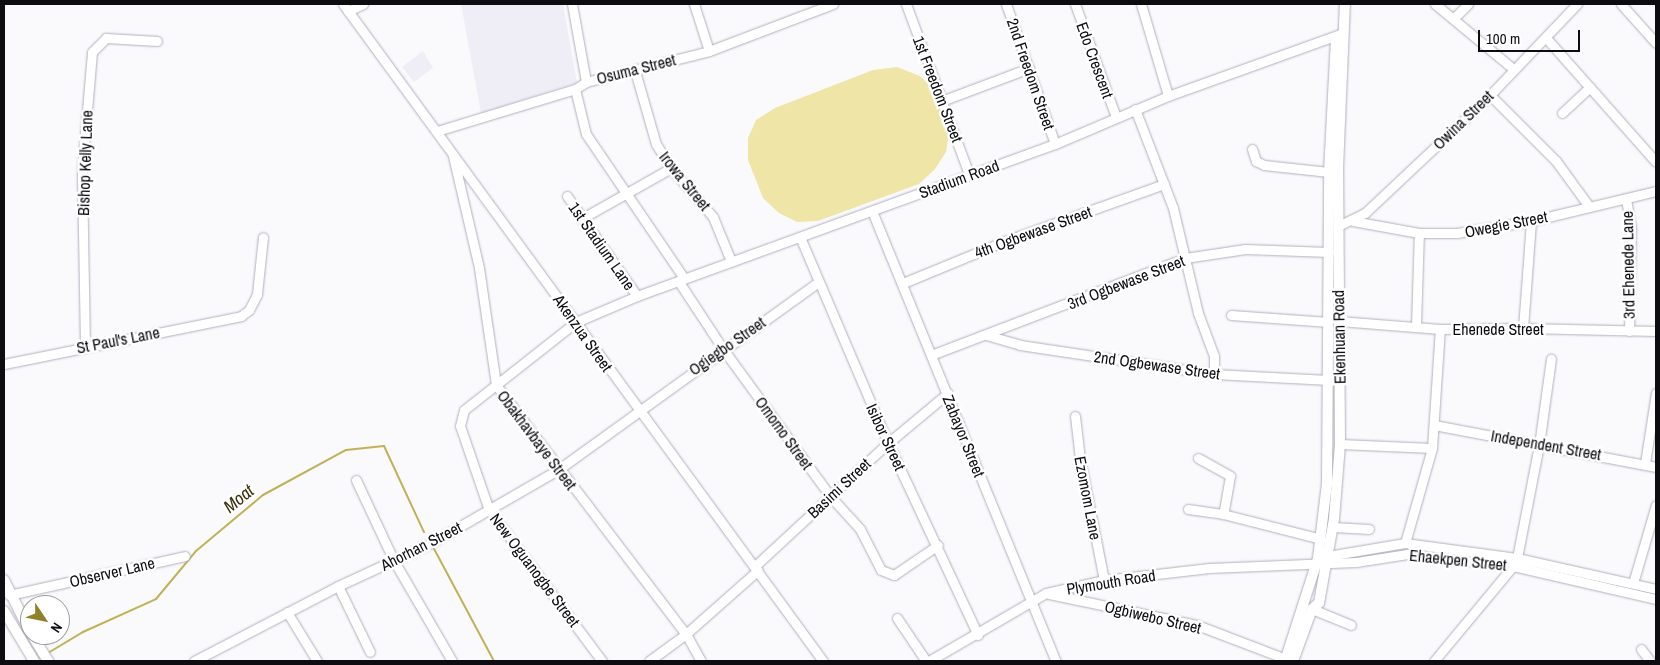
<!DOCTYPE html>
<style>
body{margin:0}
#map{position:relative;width:1660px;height:665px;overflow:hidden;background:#fafafd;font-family:"Archivo Narrow",sans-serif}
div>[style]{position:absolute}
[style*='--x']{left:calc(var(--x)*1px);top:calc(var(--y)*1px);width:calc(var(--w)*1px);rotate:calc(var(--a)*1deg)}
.built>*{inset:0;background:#efedf6}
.green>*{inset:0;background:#eee5a6}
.stream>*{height:2px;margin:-1px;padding:0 1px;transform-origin:1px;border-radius:1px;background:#c0b255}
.roads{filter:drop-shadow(0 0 1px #b2aebe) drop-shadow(0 0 1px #b2aebe)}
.minor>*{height:9px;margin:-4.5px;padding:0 4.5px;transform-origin:4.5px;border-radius:4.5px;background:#fff}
.major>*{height:10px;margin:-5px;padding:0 5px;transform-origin:5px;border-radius:5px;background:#fff}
span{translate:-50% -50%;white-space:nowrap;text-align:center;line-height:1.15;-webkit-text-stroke:5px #fff;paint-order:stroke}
.street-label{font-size:16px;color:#0d0c11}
.water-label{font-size:18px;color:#3a340c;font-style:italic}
.frame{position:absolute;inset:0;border:5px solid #0d0c11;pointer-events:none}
.north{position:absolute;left:20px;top:595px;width:50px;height:50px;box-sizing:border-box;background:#fff;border:1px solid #9e9ea0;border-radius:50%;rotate:124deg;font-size:14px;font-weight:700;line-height:20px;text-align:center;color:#0d0c11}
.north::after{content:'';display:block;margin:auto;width:18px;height:22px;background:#8e8128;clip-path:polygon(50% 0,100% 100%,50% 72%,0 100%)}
.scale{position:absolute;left:1478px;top:30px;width:102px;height:22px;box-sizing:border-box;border:2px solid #0d0c11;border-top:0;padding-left:6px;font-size:15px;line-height:18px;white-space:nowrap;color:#0d0c11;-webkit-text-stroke:4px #fff;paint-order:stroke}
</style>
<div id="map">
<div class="built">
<i style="clip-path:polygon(461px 4px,563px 4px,577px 83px,481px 113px)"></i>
<i style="clip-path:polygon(423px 51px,433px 68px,414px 82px,402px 67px)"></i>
</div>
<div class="green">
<i style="clip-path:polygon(897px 67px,920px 76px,936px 91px,950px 128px,946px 152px,935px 169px,919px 184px,818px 221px,797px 222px,779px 213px,763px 198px,748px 160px,748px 138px,756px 120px,775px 108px,873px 70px)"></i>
</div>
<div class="stream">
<i style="--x:432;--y:545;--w:132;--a:61.9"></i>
<i style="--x:48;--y:653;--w:41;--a:-31"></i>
<i style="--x:83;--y:632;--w:80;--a:-24.3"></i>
<i style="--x:156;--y:599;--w:62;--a:-50.2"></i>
<i style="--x:196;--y:551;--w:87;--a:-39.9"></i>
<i style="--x:263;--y:495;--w:94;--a:-28.5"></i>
<i style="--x:346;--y:450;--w:38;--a:-6"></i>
<i style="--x:384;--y:446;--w:95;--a:65.1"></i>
</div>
<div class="roads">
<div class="minor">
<i style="--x:343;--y:4;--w:814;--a:53.85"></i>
<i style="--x:572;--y:4;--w:79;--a:79.8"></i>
<i style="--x:694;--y:4;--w:49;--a:72.3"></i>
<i style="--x:906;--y:4;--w:181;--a:69.7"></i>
<i style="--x:1006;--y:4;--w:148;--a:70.7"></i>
<i style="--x:1075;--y:4;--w:120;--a:70.1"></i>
<i style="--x:1141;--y:4;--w:96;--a:73.6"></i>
<i style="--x:1435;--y:4;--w:100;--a:39.7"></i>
<i style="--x:1621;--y:4;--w:52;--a:48.1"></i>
<i style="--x:348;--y:11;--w:17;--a:-25"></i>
<i style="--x:1454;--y:18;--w:20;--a:-45"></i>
<i style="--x:1547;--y:39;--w:164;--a:48.5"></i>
<i style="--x:635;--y:71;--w:76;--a:74"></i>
<i style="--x:656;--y:144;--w:28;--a:58"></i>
<i style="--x:671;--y:168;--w:65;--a:49.4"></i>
<i style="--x:713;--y:217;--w:48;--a:67.8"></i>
<i style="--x:575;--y:89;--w:46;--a:76.3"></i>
<i style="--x:586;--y:134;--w:174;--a:55.8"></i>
<i style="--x:1490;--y:95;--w:93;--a:45"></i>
<i style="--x:1556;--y:161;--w:54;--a:54"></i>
<i style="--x:944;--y:100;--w:91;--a:-20.6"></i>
<i style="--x:1135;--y:109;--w:106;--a:69"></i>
<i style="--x:1173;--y:208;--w:108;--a:76.6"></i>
<i style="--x:1198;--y:313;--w:46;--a:69.6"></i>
<i style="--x:1214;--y:356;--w:18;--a:90"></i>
<i style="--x:1562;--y:113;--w:38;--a:-43"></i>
<i style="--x:437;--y:131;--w:144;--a:-16.9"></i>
<i style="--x:575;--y:89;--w:13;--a:-32"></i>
<i style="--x:586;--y:82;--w:127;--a:-14.1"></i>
<i style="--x:709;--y:51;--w:133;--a:-20.8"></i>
<i style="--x:1252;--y:149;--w:13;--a:72"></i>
<i style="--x:1256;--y:161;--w:9;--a:27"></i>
<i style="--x:1264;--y:165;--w:65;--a:6.1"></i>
<i style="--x:453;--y:156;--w:115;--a:76.9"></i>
<i style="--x:479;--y:268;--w:118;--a:81.7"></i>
<i style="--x:496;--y:385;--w:313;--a:52.7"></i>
<i style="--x:686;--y:634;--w:31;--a:61"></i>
<i style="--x:567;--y:196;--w:122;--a:55"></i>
<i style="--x:1626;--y:199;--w:29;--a:80"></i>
<i style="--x:1631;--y:228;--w:103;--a:91.1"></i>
<i style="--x:872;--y:211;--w:486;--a:67.8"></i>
<i style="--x:581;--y:219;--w:103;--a:-29.5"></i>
<i style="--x:1353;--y:221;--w:67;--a:10.3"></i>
<i style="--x:1419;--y:233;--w:38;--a:0"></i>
<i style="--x:1457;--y:233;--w:75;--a:-9.2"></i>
<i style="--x:1531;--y:221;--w:129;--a:-13.5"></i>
<i style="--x:1340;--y:225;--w:28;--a:-26"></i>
<i style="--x:1365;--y:213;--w:172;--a:-43.3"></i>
<i style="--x:1490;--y:95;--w:126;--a:-46.3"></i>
<i style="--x:800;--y:237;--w:224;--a:66.9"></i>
<i style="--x:888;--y:443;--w:212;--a:64.9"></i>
<i style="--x:679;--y:282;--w:80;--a:56.7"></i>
<i style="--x:723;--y:349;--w:182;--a:53.9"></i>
<i style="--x:830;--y:496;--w:45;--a:47.7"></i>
<i style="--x:860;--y:529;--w:46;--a:62.9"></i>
<i style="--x:881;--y:570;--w:14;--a:21"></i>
<i style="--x:894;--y:575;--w:53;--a:-34.3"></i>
<i style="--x:903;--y:283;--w:110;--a:-22.4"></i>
<i style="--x:1005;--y:241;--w:169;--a:-19.7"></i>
<i style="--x:1231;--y:315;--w:98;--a:4.1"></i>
<i style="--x:1339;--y:321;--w:101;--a:4.5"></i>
<i style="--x:1440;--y:329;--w:83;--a:-0.7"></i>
<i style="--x:1523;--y:328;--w:133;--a:1.3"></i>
<i style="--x:1416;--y:326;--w:93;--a:-88.2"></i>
<i style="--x:1523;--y:328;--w:107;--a:-85.7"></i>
<i style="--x:986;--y:335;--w:35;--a:16"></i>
<i style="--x:1020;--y:345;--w:196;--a:8.5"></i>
<i style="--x:1214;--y:374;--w:115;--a:3"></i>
<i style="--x:85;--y:346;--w:177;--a:-91"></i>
<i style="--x:82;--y:169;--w:117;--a:-85.1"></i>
<i style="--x:92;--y:52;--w:20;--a:-45"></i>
<i style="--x:106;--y:38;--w:51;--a:3.4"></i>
<i style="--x:931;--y:355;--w:272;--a:-20.9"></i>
<i style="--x:1185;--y:258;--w:61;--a:-8.5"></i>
<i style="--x:1245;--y:249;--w:84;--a:2"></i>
<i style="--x:4;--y:364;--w:242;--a:-11.4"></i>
<i style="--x:241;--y:316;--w:10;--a:-37"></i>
<i style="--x:249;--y:310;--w:18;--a:-63"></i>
<i style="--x:257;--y:294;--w:57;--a:-84"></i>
<i style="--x:1075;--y:416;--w:43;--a:83.4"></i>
<i style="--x:1080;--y:459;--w:123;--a:78.8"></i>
<i style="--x:1434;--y:425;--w:226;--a:10.7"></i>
<i style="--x:1340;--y:444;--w:92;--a:2.5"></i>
<i style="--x:1198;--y:458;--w:37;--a:29"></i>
<i style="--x:1230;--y:476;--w:39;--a:100"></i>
<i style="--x:1645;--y:463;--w:71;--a:-81.1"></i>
<i style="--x:356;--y:480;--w:89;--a:64.9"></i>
<i style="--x:394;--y:561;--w:116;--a:59.9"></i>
<i style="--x:1188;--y:509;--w:35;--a:8"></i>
<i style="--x:1223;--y:514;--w:101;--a:14.3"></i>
<i style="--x:1333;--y:527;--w:36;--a:3"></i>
<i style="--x:1405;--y:543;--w:99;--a:-74.1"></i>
<i style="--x:1432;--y:448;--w:119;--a:-86.2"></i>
<i style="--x:1322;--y:557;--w:84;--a:-9.6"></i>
<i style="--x:1405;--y:543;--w:113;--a:7.6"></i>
<i style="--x:1517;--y:558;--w:142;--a:12.6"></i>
<i style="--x:1517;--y:558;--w:115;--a:-79"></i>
<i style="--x:1539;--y:445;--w:87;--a:-82.1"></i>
<i style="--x:755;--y:566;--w:181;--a:-42.8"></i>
<i style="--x:888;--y:443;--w:78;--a:-39.8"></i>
<i style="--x:1633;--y:583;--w:81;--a:-73.6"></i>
<i style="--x:338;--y:586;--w:73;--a:64.1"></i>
<i style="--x:1049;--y:594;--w:151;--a:11.8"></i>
<i style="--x:1197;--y:625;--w:95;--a:20.9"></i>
<i style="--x:9;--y:595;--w:180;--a:-12.5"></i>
<i style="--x:1312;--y:609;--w:42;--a:22.3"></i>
<i style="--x:287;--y:612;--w:57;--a:58.5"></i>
<i style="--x:897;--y:618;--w:52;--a:56"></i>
<i style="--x:1641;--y:649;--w:15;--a:53"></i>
<i style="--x:194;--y:661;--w:162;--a:-27.5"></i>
<i style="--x:338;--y:586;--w:102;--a:-24.8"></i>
<i style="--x:431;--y:543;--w:148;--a:-30"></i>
<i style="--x:559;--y:469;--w:318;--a:-35.8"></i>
<i style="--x:602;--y:661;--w:189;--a:-126.8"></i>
<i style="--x:489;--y:510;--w:89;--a:-109"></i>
<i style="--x:460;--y:426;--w:16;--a:-76"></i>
<i style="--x:464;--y:410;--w:142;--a:-38.2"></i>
<i style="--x:576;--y:322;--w:66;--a:-23.1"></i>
<i style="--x:637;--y:296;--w:445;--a:-20"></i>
<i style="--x:1055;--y:144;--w:123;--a:-23"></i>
<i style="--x:1168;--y:96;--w:186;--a:-19.8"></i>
<i style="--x:649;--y:661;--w:46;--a:-36.1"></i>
<i style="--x:686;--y:634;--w:96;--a:-41.6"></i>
<i style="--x:929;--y:661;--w:135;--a:-30.2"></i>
<i style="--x:1046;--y:593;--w:59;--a:-12.6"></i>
<i style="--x:1104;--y:580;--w:106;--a:-6.5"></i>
<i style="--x:1209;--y:568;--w:147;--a:-2.3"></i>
<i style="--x:1356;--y:562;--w:52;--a:-8.9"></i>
<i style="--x:1407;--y:554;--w:107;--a:6.5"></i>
<i style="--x:1513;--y:566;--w:147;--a:13"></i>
<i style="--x:1434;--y:661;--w:124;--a:-50.3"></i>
</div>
<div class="major">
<i style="--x:4;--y:580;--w:58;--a:63.4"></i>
<i style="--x:4;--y:611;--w:58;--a:59"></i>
<i style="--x:32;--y:635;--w:31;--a:58"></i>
<i style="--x:1285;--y:661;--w:108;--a:-72.2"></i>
<i style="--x:1318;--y:558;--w:75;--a:-83.1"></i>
<i style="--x:1327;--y:484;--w:312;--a:-89.6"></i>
<i style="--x:1329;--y:172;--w:132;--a:-87"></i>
<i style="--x:1293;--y:661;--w:55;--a:-69.9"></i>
<i style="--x:1312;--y:609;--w:9;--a:-41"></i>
<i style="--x:1319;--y:603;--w:85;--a:-79.9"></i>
<i style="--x:1334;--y:519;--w:75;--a:-85.4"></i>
<i style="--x:1340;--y:444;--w:275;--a:-90.4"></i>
<i style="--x:1338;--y:169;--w:165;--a:-87.6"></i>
</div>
</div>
<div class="street-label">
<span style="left:1095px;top:60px;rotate:70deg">Edo Crescent</span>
<span style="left:636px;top:69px;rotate:-14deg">Osuma Street</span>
<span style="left:1031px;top:74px;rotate:71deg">2nd Freedom Street</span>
<span style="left:938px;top:89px;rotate:69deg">1st Freedom Street</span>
<span style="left:1463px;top:120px;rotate:-44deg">Owina Street</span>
<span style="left:85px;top:163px;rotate:-88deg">Bishop Kelly Lane</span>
<span style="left:959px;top:179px;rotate:-20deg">Stadium Road</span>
<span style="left:685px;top:181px;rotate:51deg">Irowa Street</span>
<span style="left:1506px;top:224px;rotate:-11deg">Owegie Street</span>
<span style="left:1033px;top:232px;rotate:-20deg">4th Ogbewase Street</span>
<span style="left:602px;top:246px;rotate:55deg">1st Stadium Lane</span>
<span style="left:1628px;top:265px;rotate:-91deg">3rd Ehenede Lane</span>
<span style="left:1126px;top:282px;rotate:-21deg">3rd Ogbewase Street</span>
<span style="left:1498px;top:329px">Ehenede Street</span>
<span style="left:583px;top:333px;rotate:55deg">Akenzua Street</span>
<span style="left:1339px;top:337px;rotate:-91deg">Ekenhuan Road</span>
<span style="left:118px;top:340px;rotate:-11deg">St Paul's Lane</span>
<span style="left:727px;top:346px;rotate:-35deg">Ogiegbo Street</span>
<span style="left:1157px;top:365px;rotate:8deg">2nd Ogbewase Street</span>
<span style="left:784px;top:433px;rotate:54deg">Omomo Street</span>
<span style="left:964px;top:436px;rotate:68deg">Zabayor Street</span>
<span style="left:886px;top:437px;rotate:65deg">Isibor Street</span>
<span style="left:537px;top:440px;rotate:53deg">Obakhavbaye Street</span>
<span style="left:1546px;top:445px;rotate:10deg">Independent Street</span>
<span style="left:839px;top:488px;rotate:-43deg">Basimi Street</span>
<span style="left:1088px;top:498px;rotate:79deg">Ezomom Lane</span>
<span style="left:421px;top:546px;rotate:-27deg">Ahorhan Street</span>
<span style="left:1458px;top:560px;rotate:6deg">Ehaekpen Street</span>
<span style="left:535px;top:570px;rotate:53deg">New Oguanogbe Street</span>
<span style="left:112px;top:572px;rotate:-13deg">Observer Lane</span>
<span style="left:1111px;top:582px;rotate:-9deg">Plymouth Road</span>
<span style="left:1153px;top:617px;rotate:13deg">Ogbiwebo Street</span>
</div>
<div class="water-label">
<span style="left:239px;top:499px;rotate:-39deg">Moat</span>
</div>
<div class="frame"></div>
<div class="north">N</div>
<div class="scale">100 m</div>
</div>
